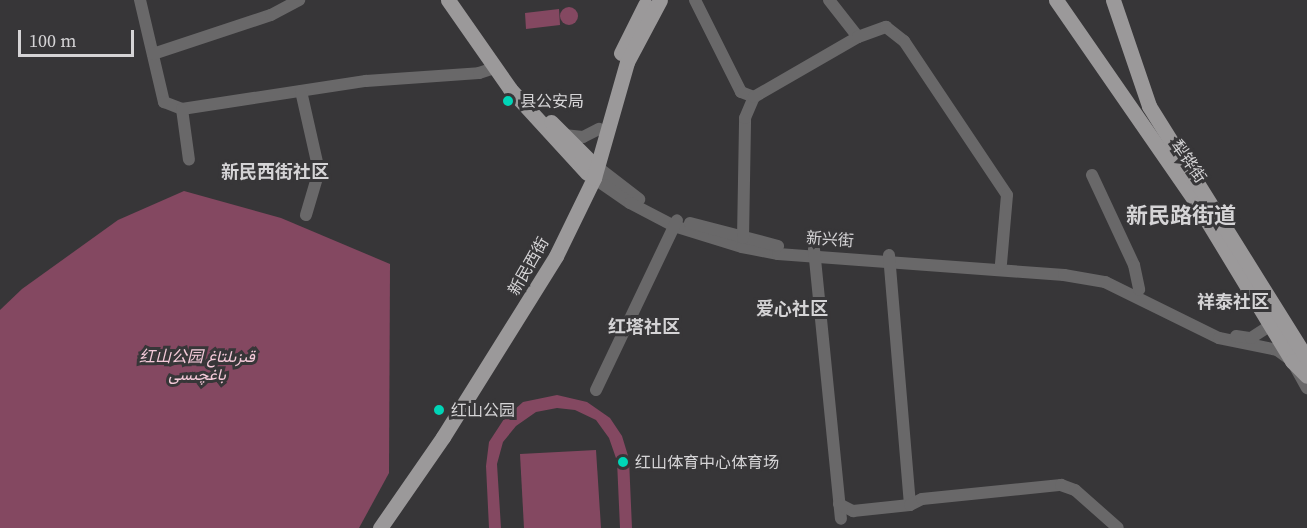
<!DOCTYPE html>
<meta charset="utf-8">
<style>
body{margin:0}
#map{position:relative;width:1307px;height:528px;overflow:hidden;background:#373638;font-family:"Source Serif 4",Vazirmatn,"Noto Sans SC",serif}
div>[style]{position:absolute}
[style*='--x']{left:calc(var(--x)*1px);top:calc(var(--y)*1px);width:calc(var(--w)*1px);rotate:calc(var(--a)*1deg)}
.green>*{inset:0;background:#844861}
.round{border-radius:50%}
.minor>*{height:12px;margin:-6px;padding:0 6px;transform-origin:6px;border-radius:6px;background:#696869}
.major>*{height:15px;margin:-7.5px;padding:0 7.5px;transform-origin:7.5px;border-radius:7.5px;background:#9b999a}
.dots>*{width:16px;height:16px;translate:-50% -50%;box-sizing:border-box;border:3px solid #373638;border-radius:50%}
span{translate:-50% -50%;white-space:nowrap;text-align:center;line-height:1.15;-webkit-text-stroke:6px #373638;paint-order:stroke}
.poi-label{font-size:16px;color:#d5d4d6}
.left{translate:0 -50%;text-align:left}
.street-label{font-size:16px;color:#d5d4d6}
.park-label{font-size:16px;color:#f4cad9;font-style:italic}
.neighbourhood-label{font-size:18px;color:#d5d4d6;font-weight:700}
.district-label{font-size:22px;color:#d5d4d6;font-weight:700}
.scale{position:absolute;left:18px;top:30px;width:116px;height:27px;box-sizing:border-box;border:3px solid #d5d4d6;border-top:0;padding-left:8px;font-size:18px;line-height:21px;white-space:nowrap;color:#d5d4d6;-webkit-text-stroke:4px #373638;paint-order:stroke}
</style>
<div id="map">
<div class="green">
<i class="round" style="left:560px;top:7px;width:18px;height:18px"></i>
<i style="clip-path:polygon(559px 9px,560px 25px,526px 29px,525px 13px)"></i>
<i style="clip-path:polygon(184px 191px,281px 218px,390px 264px,389px 473px,359px 528px,0 528px,0 310px,22px 289px,118px 220px)"></i>
<i style="clip-path:polygon(557px 395px,587px 402px,610px 418px,622px 436px,629px 459px,632px 528px,620px 528px,617px 461px,609px 438px,596px 420px,575px 410px,557px 408px,536px 412px,516px 426px,503px 442px,497px 464px,501px 528px,489px 528px,486px 466px,489px 442px,504px 419px,523px 402px)"></i>
<i style="clip-path:polygon(596px 450px,601px 528px,524px 528px,520px 454px)"></i>
</div>
<div class="minor">
<i style="--x:140;--y:0;--w:105;--a:76.8"></i>
<i style="--x:164;--y:102;--w:19;--a:21"></i>
<i style="--x:182;--y:109;--w:186;--a:-8.7"></i>
<i style="--x:366;--y:81;--w:113;--a:-4"></i>
<i style="--x:479;--y:73;--w:16;--a:-18"></i>
<i style="--x:695;--y:0;--w:103;--a:63.4"></i>
<i style="--x:741;--y:92;--w:14;--a:21"></i>
<i style="--x:829;--y:0;--w:47;--a:51.9"></i>
<i style="--x:153;--y:54;--w:124;--a:-18.3"></i>
<i style="--x:271;--y:15;--w:32;--a:-28"></i>
<i style="--x:301;--y:91;--w:82;--a:77.3"></i>
<i style="--x:319;--y:171;--w:46;--a:106.5"></i>
<i style="--x:182;--y:109;--w:51;--a:82.2"></i>
<i style="--x:564;--y:135;--w:19;--a:6"></i>
<i style="--x:583;--y:137;--w:18;--a:-27"></i>
<i style="--x:591;--y:162;--w:61;--a:37.6"></i>
<i style="--x:588;--y:174;--w:51;--a:34.6"></i>
<i style="--x:630;--y:203;--w:50;--a:27.6"></i>
<i style="--x:674;--y:226;--w:71;--a:17.2"></i>
<i style="--x:742;--y:247;--w:37;--a:11"></i>
<i style="--x:778;--y:254;--w:287;--a:4.2"></i>
<i style="--x:1064;--y:275;--w:42;--a:9.7"></i>
<i style="--x:1105;--y:282;--w:127;--a:26.2"></i>
<i style="--x:1219;--y:338;--w:59;--a:11.7"></i>
<i style="--x:1277;--y:350;--w:19;--a:36"></i>
<i style="--x:1292;--y:361;--w:31;--a:61"></i>
<i style="--x:1092;--y:175;--w:99;--a:65"></i>
<i style="--x:1134;--y:265;--w:25;--a:78"></i>
<i style="--x:690;--y:223;--w:91;--a:14.6"></i>
<i style="--x:743;--y:238;--w:120;--a:-89"></i>
<i style="--x:745;--y:118;--w:23;--a:-67"></i>
<i style="--x:754;--y:97;--w:120;--a:-30"></i>
<i style="--x:858;--y:37;--w:30;--a:-20"></i>
<i style="--x:886;--y:27;--w:23;--a:38"></i>
<i style="--x:904;--y:41;--w:185;--a:56.2"></i>
<i style="--x:1007;--y:195;--w:69;--a:95"></i>
<i style="--x:814;--y:249;--w:271;--a:84.3"></i>
<i style="--x:889;--y:255;--w:251;--a:85.2"></i>
<i style="--x:1236;--y:336;--w:15;--a:8"></i>
<i style="--x:1251;--y:338;--w:30;--a:-33"></i>
<i style="--x:596;--y:390;--w:188;--a:-64.5"></i>
<i style="--x:839;--y:504;--w:16;--a:27"></i>
<i style="--x:853;--y:511;--w:57;--a:-6"></i>
<i style="--x:910;--y:505;--w:13;--a:-27"></i>
<i style="--x:922;--y:499;--w:140;--a:-5.8"></i>
<i style="--x:1061;--y:485;--w:15;--a:20"></i>
<i style="--x:1075;--y:490;--w:57;--a:41.5"></i>
</div>
<div class="major">
<i style="--x:448;--y:0;--w:108;--a:55.1"></i>
<i style="--x:510;--y:89;--w:114;--a:47.5"></i>
<i style="--x:1056;--y:0;--w:248;--a:55.3"></i>
<i style="--x:1197;--y:204;--w:184;--a:58.8"></i>
<i style="--x:1292;--y:361;--w:21;--a:45"></i>
<i style="--x:1113;--y:0;--w:112;--a:71.2"></i>
<i style="--x:1149;--y:106;--w:298;--a:58"></i>
<i style="--x:621;--y:53;--w:54;--a:-63.4"></i>
<i style="--x:551;--y:122;--w:57;--a:45"></i>
<i style="--x:380;--y:528;--w:111;--a:-55.3"></i>
<i style="--x:443;--y:437;--w:213;--a:-58"></i>
<i style="--x:556;--y:256;--w:87;--a:-64"></i>
<i style="--x:594;--y:178;--w:121;--a:-74.1"></i>
<i style="--x:627;--y:62;--w:70;--a:-62"></i>
</div>
<div class="dots">
<i style="left:508px;top:101px;background:#00d5b7"></i>
<i style="left:439px;top:410px;background:#00d5b7"></i>
<i style="left:623px;top:462px;background:#00d5b7"></i>
</div>
<div class="poi-label">
<span class="left" style="left:520px;top:101px">县公安局</span>
<span class="left" style="left:451px;top:410px">红山公园</span>
<span class="left" style="left:635px;top:462px">红山体育中心体育场</span>
</div>
<div class="street-label">
<span style="left:1189px;top:161px;rotate:55deg">犁铧街</span>
<span style="left:830px;top:239px;rotate:4deg">新兴街</span>
<span style="left:528px;top:266px;rotate:-60deg">新民西街</span>
</div>
<div class="park-label">
<span style="left:197px;top:365px">红山公园 قىزىلتاغ<br>باغچىسى</span>
</div>
<div class="neighbourhood-label">
<span style="left:275px;top:172px">新民西街社区</span>
<span style="left:1233px;top:302px">祥泰社区</span>
<span style="left:792px;top:309px">爱心社区</span>
<span style="left:644px;top:327px">红塔社区</span>
</div>
<div class="district-label">
<span style="left:1181px;top:216px">新民路街道</span>
</div>
<div class="scale">100 m</div>
</div>
